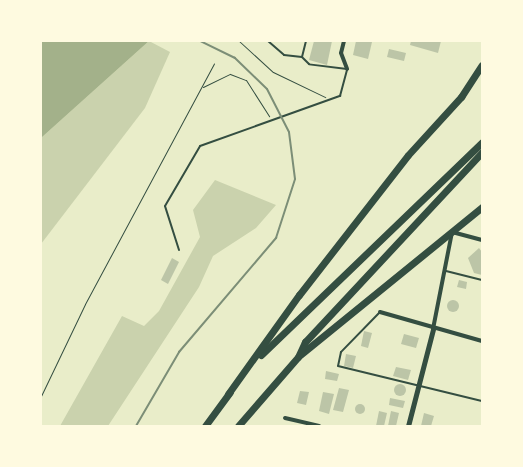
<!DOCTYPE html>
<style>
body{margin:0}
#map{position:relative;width:523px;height:467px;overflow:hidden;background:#e9edc9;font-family:"Space Grotesk",sans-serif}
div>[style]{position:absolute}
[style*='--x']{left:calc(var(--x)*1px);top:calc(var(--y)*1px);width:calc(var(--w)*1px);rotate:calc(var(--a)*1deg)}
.green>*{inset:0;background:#cad2ad}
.water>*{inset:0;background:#a3b18a}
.building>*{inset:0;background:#bcc5a7}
.round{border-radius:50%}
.path>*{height:1px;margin:-0.5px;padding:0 0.5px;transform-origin:0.5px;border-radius:0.5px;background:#344e41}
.service>*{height:2px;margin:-1px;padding:0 1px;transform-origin:1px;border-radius:1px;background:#344e41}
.minor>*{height:4px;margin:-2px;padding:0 2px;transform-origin:2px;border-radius:2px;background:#344e41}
.tertiary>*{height:5px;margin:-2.5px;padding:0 2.5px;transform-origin:2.5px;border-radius:2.5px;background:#344e41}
.motorway>*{height:7px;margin:-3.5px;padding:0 3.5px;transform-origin:3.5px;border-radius:3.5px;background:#344e41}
.rail>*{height:2px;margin:-1px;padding:0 1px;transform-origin:1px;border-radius:1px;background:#7c8e77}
span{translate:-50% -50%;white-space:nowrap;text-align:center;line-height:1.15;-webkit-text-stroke:4px #fefae0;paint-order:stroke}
.frame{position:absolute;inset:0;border:42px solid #fefae0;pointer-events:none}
</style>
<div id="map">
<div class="green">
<i style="clip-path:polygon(149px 41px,170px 52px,145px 108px,41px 244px,41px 138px)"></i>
<i style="clip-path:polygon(215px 180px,276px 205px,256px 228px,213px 256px,199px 287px,108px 426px,60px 426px,122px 316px,144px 326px,159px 311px,200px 237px,193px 210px)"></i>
</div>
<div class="water">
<i style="clip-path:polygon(41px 41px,149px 41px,41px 138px)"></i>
</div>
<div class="building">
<i style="clip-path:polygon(314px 41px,332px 41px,327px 65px,309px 60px)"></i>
<i style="clip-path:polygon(356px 41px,372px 42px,368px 59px,353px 55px)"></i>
<i style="clip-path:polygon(411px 41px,441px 41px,438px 53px,410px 45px)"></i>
<i style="clip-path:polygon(389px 49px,406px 53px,404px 61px,387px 57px)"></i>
<i style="clip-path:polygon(479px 248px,482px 252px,482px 275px,474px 273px,468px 258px)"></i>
<i style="clip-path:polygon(172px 258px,179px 262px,168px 284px,161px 280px)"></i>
<i style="clip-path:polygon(459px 280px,467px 282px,466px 289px,457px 287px)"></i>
<i class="round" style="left:447px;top:300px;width:12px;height:12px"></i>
<i style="clip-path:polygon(364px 331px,372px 333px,368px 348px,361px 346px)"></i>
<i style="clip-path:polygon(404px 334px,419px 338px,416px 348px,401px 344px)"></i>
<i style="clip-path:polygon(346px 354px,356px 356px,353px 368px,344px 366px)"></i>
<i style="clip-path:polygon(396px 367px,411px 370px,408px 380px,393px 376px)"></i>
<i style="clip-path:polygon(326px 371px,339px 374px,337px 381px,325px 379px)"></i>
<i class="round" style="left:394px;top:384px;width:12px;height:12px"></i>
<i style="clip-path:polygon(339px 388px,349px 390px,343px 412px,333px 410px)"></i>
<i style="clip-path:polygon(300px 391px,309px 392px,306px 405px,297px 403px)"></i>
<i style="clip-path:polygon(323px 392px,334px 394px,329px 414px,319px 411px)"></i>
<i style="clip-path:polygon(390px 398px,405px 401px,403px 408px,389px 405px)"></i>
<i class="round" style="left:355px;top:404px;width:10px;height:10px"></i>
<i style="clip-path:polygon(379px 411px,387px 413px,384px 426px,376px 426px)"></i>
<i style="clip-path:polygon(391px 411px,399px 413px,396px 426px,388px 426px)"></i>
<i style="clip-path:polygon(424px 413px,434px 416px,431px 426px,421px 426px)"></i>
</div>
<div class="path">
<i style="--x:239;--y:41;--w:46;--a:42.4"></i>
<i style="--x:273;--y:72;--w:58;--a:25.7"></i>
<i style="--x:203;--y:87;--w:30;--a:-26"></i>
<i style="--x:230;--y:74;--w:17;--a:21"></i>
<i style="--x:246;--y:80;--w:43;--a:57.4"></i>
<i style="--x:41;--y:396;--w:102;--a:-64.4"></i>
<i style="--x:85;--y:304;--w:273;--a:-61.8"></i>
</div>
<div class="service">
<i style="--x:268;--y:41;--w:21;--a:41"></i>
<i style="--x:284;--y:55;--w:18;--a:6"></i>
<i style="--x:179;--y:250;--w:46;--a:-107.7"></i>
<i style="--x:165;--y:206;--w:69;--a:-59.7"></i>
<i style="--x:200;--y:146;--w:149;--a:-19.7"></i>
<i style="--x:340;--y:96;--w:28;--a:-75"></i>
<i style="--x:347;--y:69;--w:38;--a:-173"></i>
<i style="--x:309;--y:64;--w:10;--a:-135"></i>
<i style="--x:302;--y:57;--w:16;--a:-76"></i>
<i style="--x:446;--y:271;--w:37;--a:14"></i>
<i style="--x:380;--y:312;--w:56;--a:134.3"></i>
<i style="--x:341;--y:352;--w:14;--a:102"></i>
<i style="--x:338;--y:366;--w:148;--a:13.7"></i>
</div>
<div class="minor">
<i style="--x:344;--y:41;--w:12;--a:104"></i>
<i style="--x:341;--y:53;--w:17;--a:69"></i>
<i style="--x:380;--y:312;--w:106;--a:15.9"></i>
<i style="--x:433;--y:329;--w:99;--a:-78.9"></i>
<i style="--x:452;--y:232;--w:31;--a:15"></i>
<i style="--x:285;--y:418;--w:35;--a:13"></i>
</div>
<div class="tertiary">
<i style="--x:408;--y:426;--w:100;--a:-75.5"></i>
</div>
<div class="motorway">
<i style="--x:261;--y:355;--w:307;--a:-43.9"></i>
<i style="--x:300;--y:355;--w:235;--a:-39.1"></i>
<i style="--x:228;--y:394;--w:122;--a:-54.4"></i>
<i style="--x:299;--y:295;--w:177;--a:-52.1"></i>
<i style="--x:408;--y:155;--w:79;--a:-47.6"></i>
<i style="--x:461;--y:97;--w:38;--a:-57"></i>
<i style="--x:205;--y:426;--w:42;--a:-53.7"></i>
<i style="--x:238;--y:426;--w:91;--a:-49"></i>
<i style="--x:298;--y:357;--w:17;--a:-65"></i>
<i style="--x:305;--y:342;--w:260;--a:-47"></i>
</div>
<div class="rail">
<i style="--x:136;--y:426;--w:86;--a:-59.8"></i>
<i style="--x:179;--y:352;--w:150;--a:-49.6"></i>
<i style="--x:276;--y:238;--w:62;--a:-72.1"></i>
<i style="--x:295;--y:179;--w:47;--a:-97.3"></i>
<i style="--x:289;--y:132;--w:48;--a:-117.1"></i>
<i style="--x:267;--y:89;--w:45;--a:-135.9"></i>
<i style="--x:235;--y:58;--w:39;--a:-154"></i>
</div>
<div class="frame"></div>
</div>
